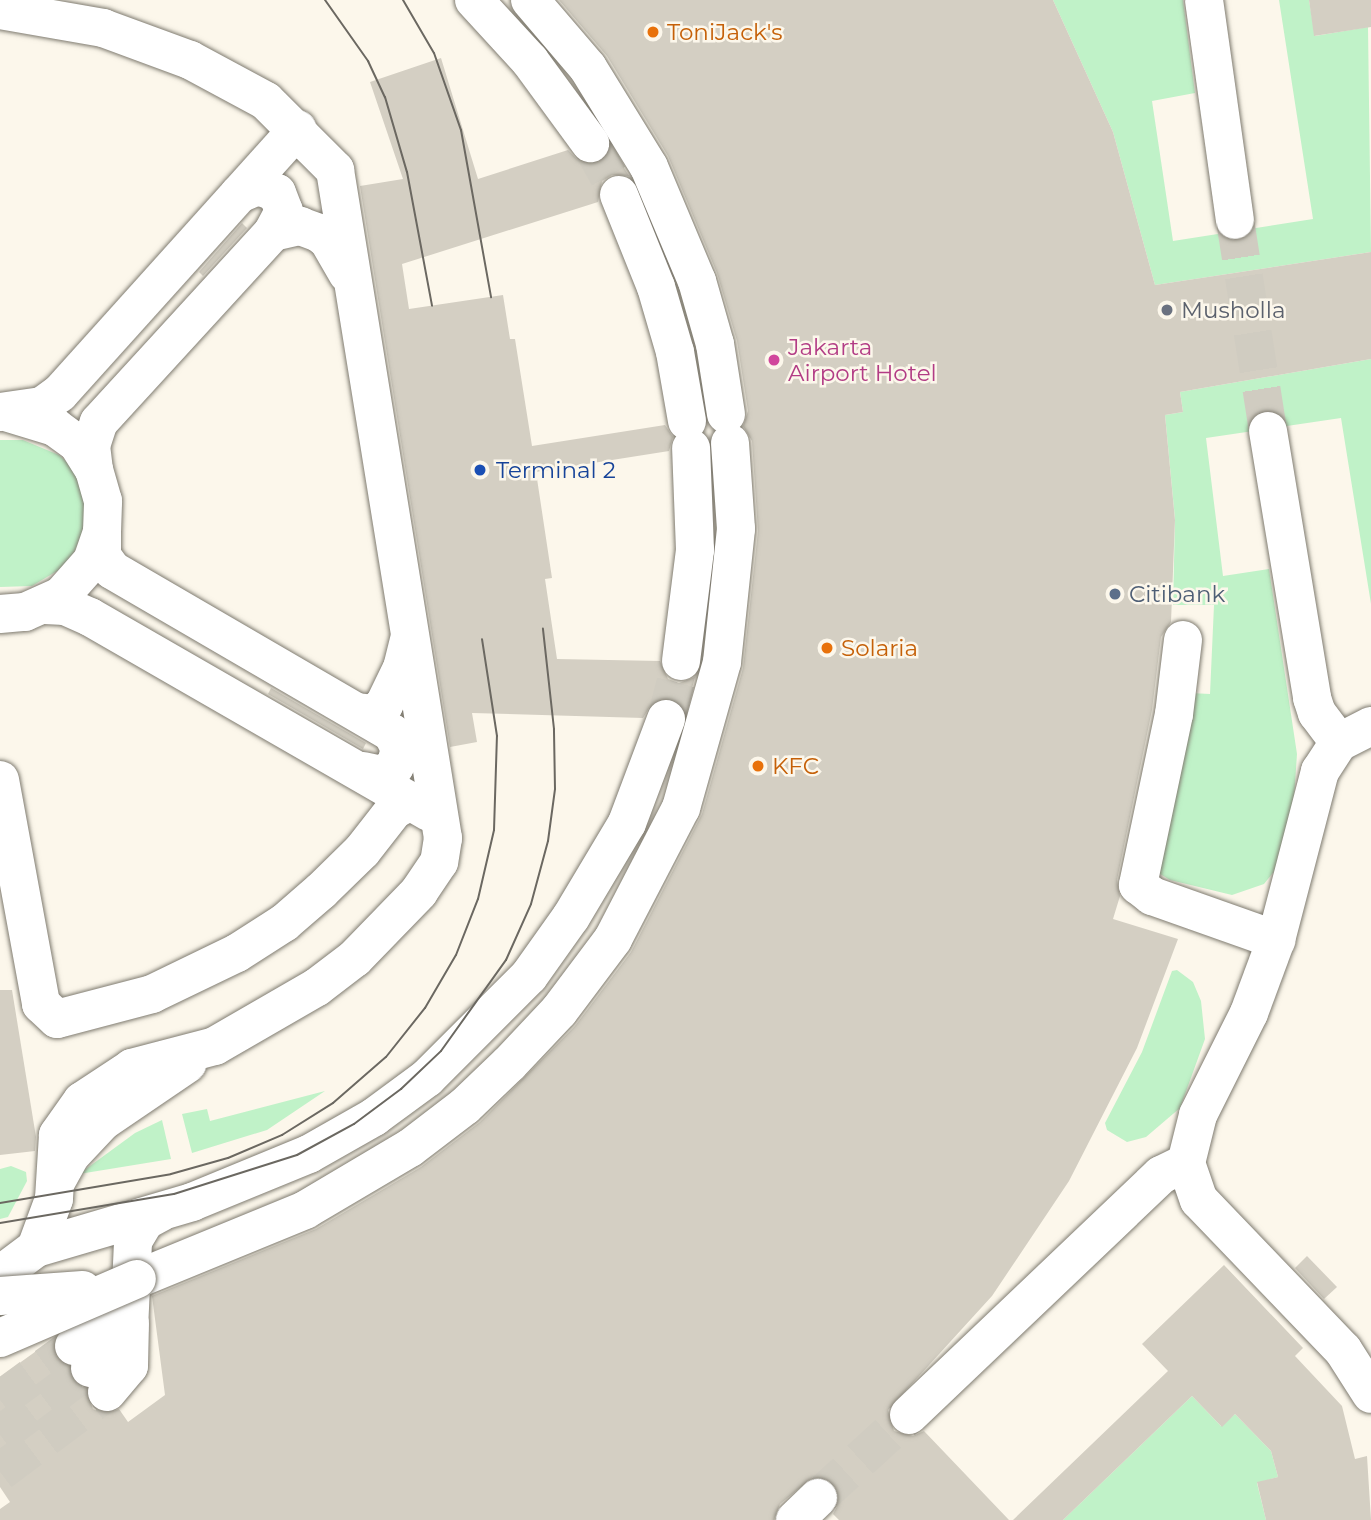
<!DOCTYPE html>
<style>
body{margin:0}
#map{position:relative;width:1371px;height:1520px;overflow:hidden;background:#fcf7eb;font-family:Montserrat,sans-serif}
div>[style]{position:absolute}
[style*='--x']{left:calc(var(--x)*1px);top:calc(var(--y)*1px);width:calc(var(--w)*1px);rotate:calc(var(--a)*1deg)}
.green>*{inset:0;background:#c0f2c8}
.building>*{inset:0;background:#d4cfc3}
.minor-tunnel>*{height:38px;margin-top:-19px;transform-origin:0;background:repeating-linear-gradient(90deg,#d0ccc1 0 38px,transparent 0 57px)}
.roads{filter:drop-shadow(0 0 2px #7f7b70) drop-shadow(0 0 2px #7f7b70)}
.minor>*{height:38px;margin:-19px;padding:0 19px;transform-origin:19px;border-radius:19px;background:#fff}
.tram>*{height:2px;margin:-1px;padding:0 1px;transform-origin:1px;border-radius:1px;background:#6b6861}
.bridges{filter:drop-shadow(0 0 2px #7f7b70) drop-shadow(0 0 2px #7f7b70)}
.minor-bridge>*{height:38px;margin:-19px;padding:0 19px;transform-origin:19px;border-radius:19px;background:#fff}
.dots>*{width:19px;height:19px;translate:-50% -50%;box-sizing:border-box;border:4px solid #fcf7eb;border-radius:50%}
span{translate:-50% -50%;white-space:nowrap;text-align:center;line-height:1.15;-webkit-text-stroke:5px #fcf7eb;paint-order:stroke}
.food-label{font-size:23px;color:#c56008}
.left{translate:0 -50%;text-align:left}
.worship-label{font-size:23px;color:#5b616d}
.hotel-label{font-size:23px;color:#b23c85}
.transit-label{font-size:23px;color:#164399}
.service-label{font-size:23px;color:#4e5e75}
</style>
<div id="map">
<div class="green">
<i style="clip-path:polygon(1053px 0,1183px 0,1195px 93px,1152px 101px,1173px 241px,1313px 219px,1279px 0,1309px 0,1315px 36px,1368px 27px,1371px 252px,1155px 285px,1113px 132px)"></i>
<i style="clip-path:polygon(1371px 359px,1371px 604px,1341px 418px,1206px 438px,1223px 576px,1269px 569px,1297px 754px,1294px 798px,1276px 869px,1264px 884px,1232px 895px,1170px 880px,1152px 869px,1190px 693px,1210px 694px,1214px 605px,1173px 605px,1175px 519px,1165px 415px,1183px 412px,1180px 392px)"></i>
<i style="clip-path:polygon(0 440px,23px 440px,59px 455px,74px 469px,87px 500px,82px 534px,74px 552px,62px 568px,32px 586px,0 587px)"></i>
<i style="clip-path:polygon(1177px 970px,1193px 982px,1201px 1001px,1205px 1039px,1180px 1108px,1146px 1137px,1127px 1142px,1107px 1130px,1105px 1123px,1142px 1052px,1172px 971px)"></i>
<i style="clip-path:polygon(325px 1091px,267px 1130px,192px 1153px,182px 1114px,207px 1109px,210px 1121px)"></i>
<i style="clip-path:polygon(162px 1120px,171px 1159px,79px 1174px,135px 1133px)"></i>
<i style="clip-path:polygon(11px 1166px,26px 1172px,27px 1181px,8px 1217px,0 1219px,0 1169px)"></i>
<i style="clip-path:polygon(1192px 1396px,1221px 1426px,1235px 1414px,1271px 1451px,1278px 1477px,1257px 1483px,1266px 1520px,1063px 1520px)"></i>
</div>
<div class="building">
<i style="clip-path:polygon(559px 0,1053px 0,1113px 132px,1155px 285px,1371px 252px,1371px 359px,1180px 392px,1183px 412px,1165px 415px,1175px 520px,1171px 622px,1161px 637px,1152px 710px,1117px 880px,1120px 896px,1113px 919px,1178px 939px,1137px 1048px,1069px 1181px,992px 1296px,888px 1410px,894px 1431px,913px 1436px,924px 1431px,1009px 1520px,839px 1520px,833px 1514px,839px 1503px,834px 1483px,813px 1477px,780px 1504px,774px 1520px,0 1520px,0 1509px,10px 1502px,0 1487px,0 1377px,53px 1339px,57px 1359px,69px 1367px,73px 1382px,85px 1389px,93px 1409px,104px 1414px,119px 1409px,128px 1422px,165px 1395px,152px 1296px,316px 1229px,421px 1167px,480px 1122px,575px 1026px,631px 952px,702px 814px,743px 668px,758px 531px,752px 441px,743px 426px,748px 411px,737px 341px,717px 273px,668px 156px,607px 56px)"></i>
<i style="clip-path:polygon(1309px 0,1371px 0,1371px 27px,1314px 36px)"></i>
<i style="clip-path:polygon(441px 58px,478px 179px,568px 150px,581px 163px,593px 165px,603px 160px,611px 147px,629px 176px,612px 175px,602px 181px,598px 202px,402px 264px,409px 309px,503px 295px,510px 339px,515px 339px,532px 446px,665px 425px,673px 437px,669px 451px,536px 472px,552px 578px,545px 579px,557px 659px,660px 661px,668px 679px,679px 683px,695px 677px,686px 711px,674px 699px,663px 697px,652px 703px,643px 718px,472px 713px,477px 742px,450px 747px,360px 186px,403px 179px,370px 82px)"></i>
<i style="clip-path:polygon(242px 223px,247px 228px,203px 276px,199px 272px)"></i>
<i style="clip-path:polygon(271px 688px,366px 743px,363px 749px,268px 694px)"></i>
<i style="clip-path:polygon(0 990px,12px 990px,36px 1137px,35px 1151px,0 1155px)"></i>
<i style="clip-path:polygon(1307px 1256px,1337px 1287px,1324px 1299px,1295px 1268px)"></i>
<i style="clip-path:polygon(1224px 1265px,1303px 1348px,1295px 1356px,1342px 1406px,1355px 1459px,1367px 1456px,1371px 1520px,1266px 1520px,1257px 1482px,1278px 1477px,1271px 1451px,1235px 1414px,1222px 1427px,1192px 1396px,1063px 1520px,1013px 1520px,1168px 1371px,1142px 1344px)"></i>
</div>
<div class="minor-tunnel">
<i style="--x:590;--y:143;--w:60;--a:60.9"></i>
<i style="--x:1235;--y:220;--w:214;--a:81.1"></i>
<i style="--x:666;--y:719;--w:60;--a:-75.5"></i>
<i style="--x:0;--y:1400;--w:92;--a:-36.1"></i>
<i style="--x:0;--y:1435;--w:112;--a:-36.7"></i>
<i style="--x:0;--y:1472;--w:134;--a:-36.8"></i>
<i style="--x:818;--y:1498;--w:123;--a:-42.4"></i>
</div>
<div class="roads">
<div class="minor">
<i style="--x:474;--y:0;--w:83;--a:47.4"></i>
<i style="--x:530;--y:61;--w:102;--a:53.8"></i>
<i style="--x:530;--y:0;--w:89;--a:49.5"></i>
<i style="--x:588;--y:68;--w:116;--a:58.4"></i>
<i style="--x:649;--y:167;--w:124;--a:67.2"></i>
<i style="--x:697;--y:281;--w:66;--a:74.1"></i>
<i style="--x:715;--y:344;--w:71;--a:81.1"></i>
<i style="--x:1204;--y:0;--w:222;--a:82"></i>
<i style="--x:0;--y:10;--w:105;--a:9.9"></i>
<i style="--x:103;--y:28;--w:93;--a:20.2"></i>
<i style="--x:190;--y:60;--w:86;--a:28.3"></i>
<i style="--x:266;--y:101;--w:98;--a:45"></i>
<i style="--x:335;--y:170;--w:677;--a:80.82"></i>
<i style="--x:443;--y:838;--w:24;--a:99"></i>
<i style="--x:439;--y:862;--w:36;--a:124"></i>
<i style="--x:419;--y:892;--w:92;--a:134.1"></i>
<i style="--x:355;--y:958;--w:48;--a:142.7"></i>
<i style="--x:317;--y:987;--w:118;--a:150"></i>
<i style="--x:215;--y:1046;--w:86;--a:165.2"></i>
<i style="--x:132;--y:1068;--w:60;--a:146.6"></i>
<i style="--x:82;--y:1101;--w:42;--a:125.2"></i>
<i style="--x:58;--y:1135;--w:64;--a:93.6"></i>
<i style="--x:54;--y:1199;--w:52;--a:110.2"></i>
<i style="--x:239;--y:194;--w:21;--a:-23"></i>
<i style="--x:258;--y:186;--w:20;--a:20"></i>
<i style="--x:277;--y:193;--w:19;--a:69"></i>
<i style="--x:284;--y:211;--w:24;--a:118"></i>
<i style="--x:619;--y:195;--w:99;--a:68.1"></i>
<i style="--x:656;--y:287;--w:68;--a:73.7"></i>
<i style="--x:675;--y:352;--w:70;--a:80.1"></i>
<i style="--x:0;--y:412;--w:42;--a:-8.1"></i>
<i style="--x:42;--y:406;--w:22;--a:-36"></i>
<i style="--x:60;--y:393;--w:355;--a:-48"></i>
<i style="--x:1268;--y:431;--w:271;--a:80.6"></i>
<i style="--x:1312;--y:698;--w:16;--a:72"></i>
<i style="--x:1317;--y:713;--w:36;--a:53"></i>
<i style="--x:94;--y:470;--w:24;--a:-97"></i>
<i style="--x:91;--y:446;--w:25;--a:-72"></i>
<i style="--x:99;--y:422;--w:258;--a:-47.5"></i>
<i style="--x:273;--y:232;--w:28;--a:-13"></i>
<i style="--x:300;--y:226;--w:20;--a:20"></i>
<i style="--x:319;--y:233;--w:11;--a:38"></i>
<i style="--x:328;--y:240;--w:39;--a:60"></i>
<i style="--x:102;--y:532;--w:24;--a:90"></i>
<i style="--x:102;--y:556;--w:17;--a:54"></i>
<i style="--x:112;--y:570;--w:324;--a:30.2"></i>
<i style="--x:392;--y:733;--w:18;--a:63"></i>
<i style="--x:400;--y:749;--w:18;--a:106"></i>
<i style="--x:395;--y:766;--w:16;--a:145"></i>
<i style="--x:382;--y:775;--w:19;--a:-168"></i>
<i style="--x:45;--y:605;--w:20;--a:3"></i>
<i style="--x:65;--y:606;--w:27;--a:24"></i>
<i style="--x:90;--y:617;--w:391;--a:29.9"></i>
<i style="--x:0;--y:614;--w:25;--a:-5"></i>
<i style="--x:25;--y:612;--w:39;--a:-24"></i>
<i style="--x:61;--y:596;--w:47;--a:-48.5"></i>
<i style="--x:92;--y:561;--w:31;--a:-71"></i>
<i style="--x:102;--y:532;--w:31;--a:-88"></i>
<i style="--x:103;--y:501;--w:32;--a:-106"></i>
<i style="--x:94;--y:470;--w:31;--a:-122"></i>
<i style="--x:78;--y:444;--w:29;--a:-144"></i>
<i style="--x:55;--y:427;--w:48;--a:-163.1"></i>
<i style="--x:1183;--y:640;--w:75;--a:96.9"></i>
<i style="--x:1174;--y:714;--w:175;--a:101.9"></i>
<i style="--x:1138;--y:885;--w:18;--a:38"></i>
<i style="--x:1152;--y:896;--w:132;--a:19.5"></i>
<i style="--x:681;--y:661;--w:112;--a:-82.8"></i>
<i style="--x:695;--y:550;--w:102;--a:-92.2"></i>
<i style="--x:357;--y:712;--w:16;--a:7"></i>
<i style="--x:373;--y:714;--w:14;--a:-39"></i>
<i style="--x:384;--y:705;--w:41;--a:-64.1"></i>
<i style="--x:402;--y:668;--w:29;--a:-76"></i>
<i style="--x:1371;--y:726;--w:36;--a:153"></i>
<i style="--x:1339;--y:742;--w:35;--a:123"></i>
<i style="--x:1320;--y:771;--w:175;--a:104.6"></i>
<i style="--x:1276;--y:940;--w:78;--a:110.3"></i>
<i style="--x:1249;--y:1013;--w:114;--a:116.6"></i>
<i style="--x:1198;--y:1115;--w:49;--a:104"></i>
<i style="--x:1186;--y:1163;--w:39;--a:71"></i>
<i style="--x:1199;--y:1200;--w:208;--a:46.2"></i>
<i style="--x:1343;--y:1350;--w:52;--a:57.5"></i>
<i style="--x:0;--y:780;--w:228;--a:79.6"></i>
<i style="--x:41;--y:1004;--w:22;--a:43"></i>
<i style="--x:57;--y:1019;--w:98;--a:-14.7"></i>
<i style="--x:152;--y:994;--w:94;--a:-25.8"></i>
<i style="--x:237;--y:953;--w:56;--a:-32.6"></i>
<i style="--x:284;--y:923;--w:49;--a:-40.9"></i>
<i style="--x:321;--y:891;--w:57;--a:-44.3"></i>
<i style="--x:362;--y:851;--w:52;--a:-52"></i>
<i style="--x:394;--y:810;--w:15;--a:-28"></i>
<i style="--x:407;--y:803;--w:13;--a:9"></i>
<i style="--x:57;--y:1180;--w:29;--a:-61"></i>
<i style="--x:71;--y:1155;--w:47;--a:-46.7"></i>
<i style="--x:103;--y:1121;--w:102;--a:-34.2"></i>
<i style="--x:0;--y:1275;--w:45;--a:-36.9"></i>
<i style="--x:36;--y:1248;--w:163;--a:-16.4"></i>
<i style="--x:192;--y:1202;--w:126;--a:-22.3"></i>
<i style="--x:309;--y:1154;--w:75;--a:-29.6"></i>
<i style="--x:374;--y:1117;--w:66;--a:-36.3"></i>
<i style="--x:427;--y:1078;--w:144;--a:-45"></i>
<i style="--x:529;--y:976;--w:72;--a:-54.6"></i>
<i style="--x:571;--y:917;--w:109;--a:-59.2"></i>
<i style="--x:627;--y:823;--w:111;--a:-69.4"></i>
<i style="--x:137;--y:1279;--w:182;--a:-22.3"></i>
<i style="--x:305;--y:1210;--w:122;--a:-30.6"></i>
<i style="--x:410;--y:1148;--w:69;--a:-37.4"></i>
<i style="--x:465;--y:1106;--w:61;--a:-43.7"></i>
<i style="--x:509;--y:1064;--w:73;--a:-46.7"></i>
<i style="--x:559;--y:1011;--w:90;--a:-53.1"></i>
<i style="--x:613;--y:939;--w:148;--a:-62.6"></i>
<i style="--x:681;--y:808;--w:152;--a:-74.3"></i>
<i style="--x:722;--y:662;--w:134;--a:-84"></i>
<i style="--x:736;--y:529;--w:86;--a:-94"></i>
<i style="--x:74;--y:1346;--w:63;--a:-39.2"></i>
<i style="--x:123;--y:1306;--w:19;--a:-69"></i>
<i style="--x:90;--y:1368;--w:34;--a:-37"></i>
<i style="--x:117;--y:1348;--w:22;--a:-56"></i>
<i style="--x:129;--y:1330;--w:89;--a:-87.4"></i>
<i style="--x:133;--y:1241;--w:23;--a:-59"></i>
<i style="--x:145;--y:1221;--w:18;--a:-29"></i>
<i style="--x:107;--y:1392;--w:34;--a:-50"></i>
<i style="--x:129;--y:1366;--w:43;--a:-88.7"></i>
<i style="--x:909;--y:1415;--w:348;--a:-43.6"></i>
<i style="--x:1161;--y:1175;--w:28;--a:-26"></i>
<i style="--x:795;--y:1520;--w:32;--a:-44"></i>
</div>
</div>
<div class="tram">
<i style="--x:325;--y:0;--w:75;--a:54.8"></i>
<i style="--x:368;--y:61;--w:40;--a:65"></i>
<i style="--x:385;--y:97;--w:78;--a:73.7"></i>
<i style="--x:407;--y:172;--w:136;--a:79.4"></i>
<i style="--x:403;--y:0;--w:61;--a:59.7"></i>
<i style="--x:434;--y:53;--w:82;--a:70.7"></i>
<i style="--x:461;--y:130;--w:170;--a:79.8"></i>
<i style="--x:0;--y:1203;--w:173;--a:-9.6"></i>
<i style="--x:171;--y:1174;--w:59;--a:-15.7"></i>
<i style="--x:228;--y:1158;--w:59;--a:-23.1"></i>
<i style="--x:282;--y:1135;--w:60;--a:-32.1"></i>
<i style="--x:333;--y:1103;--w:70;--a:-41"></i>
<i style="--x:386;--y:1057;--w:63;--a:-51.5"></i>
<i style="--x:425;--y:1008;--w:61;--a:-59.7"></i>
<i style="--x:456;--y:955;--w:60;--a:-68.6"></i>
<i style="--x:478;--y:899;--w:71;--a:-76.9"></i>
<i style="--x:494;--y:830;--w:94;--a:-88.2"></i>
<i style="--x:497;--y:736;--w:98;--a:-98.8"></i>
<i style="--x:0;--y:1223;--w:176;--a:-9.5"></i>
<i style="--x:174;--y:1194;--w:129;--a:-17.6"></i>
<i style="--x:297;--y:1155;--w:65;--a:-28.5"></i>
<i style="--x:354;--y:1124;--w:59;--a:-36.7"></i>
<i style="--x:401;--y:1089;--w:55;--a:-43.5"></i>
<i style="--x:441;--y:1051;--w:112;--a:-54.5"></i>
<i style="--x:506;--y:960;--w:61;--a:-65.9"></i>
<i style="--x:531;--y:904;--w:65;--a:-74.9"></i>
<i style="--x:548;--y:841;--w:52;--a:-82.3"></i>
<i style="--x:555;--y:789;--w:60;--a:-91"></i>
<i style="--x:554;--y:729;--w:101;--a:-96.3"></i>
</div>
<div class="bridges">
<div class="minor-bridge">
<i style="--x:0;--y:1296;--w:83;--a:-4.1"></i>
<i style="--x:0;--y:1338;--w:149;--a:-23.3"></i>
</div>
</div>
<div class="dots">
<i style="left:653px;top:32px;background:#e8710a"></i>
<i style="left:1167px;top:310px;background:#6b7280"></i>
<i style="left:774px;top:360px;background:#d1479c"></i>
<i style="left:480px;top:470px;background:#1a4fb4"></i>
<i style="left:1115px;top:594px;background:#5c6f8a"></i>
<i style="left:827px;top:648px;background:#e8710a"></i>
<i style="left:758px;top:766px;background:#e8710a"></i>
</div>
<div class="food-label">
<span class="left" style="left:667px;top:32px">ToniJack's</span>
<span class="left" style="left:841px;top:648px">Solaria</span>
<span class="left" style="left:772px;top:766px">KFC</span>
</div>
<div class="worship-label">
<span class="left" style="left:1181px;top:310px">Musholla</span>
</div>
<div class="hotel-label">
<span class="left" style="left:788px;top:360px">Jakarta<br>Airport Hotel</span>
</div>
<div class="transit-label">
<span class="left" style="left:496px;top:470px">Terminal 2</span>
</div>
<div class="service-label">
<span class="left" style="left:1129px;top:594px">Citibank</span>
</div>
</div>
